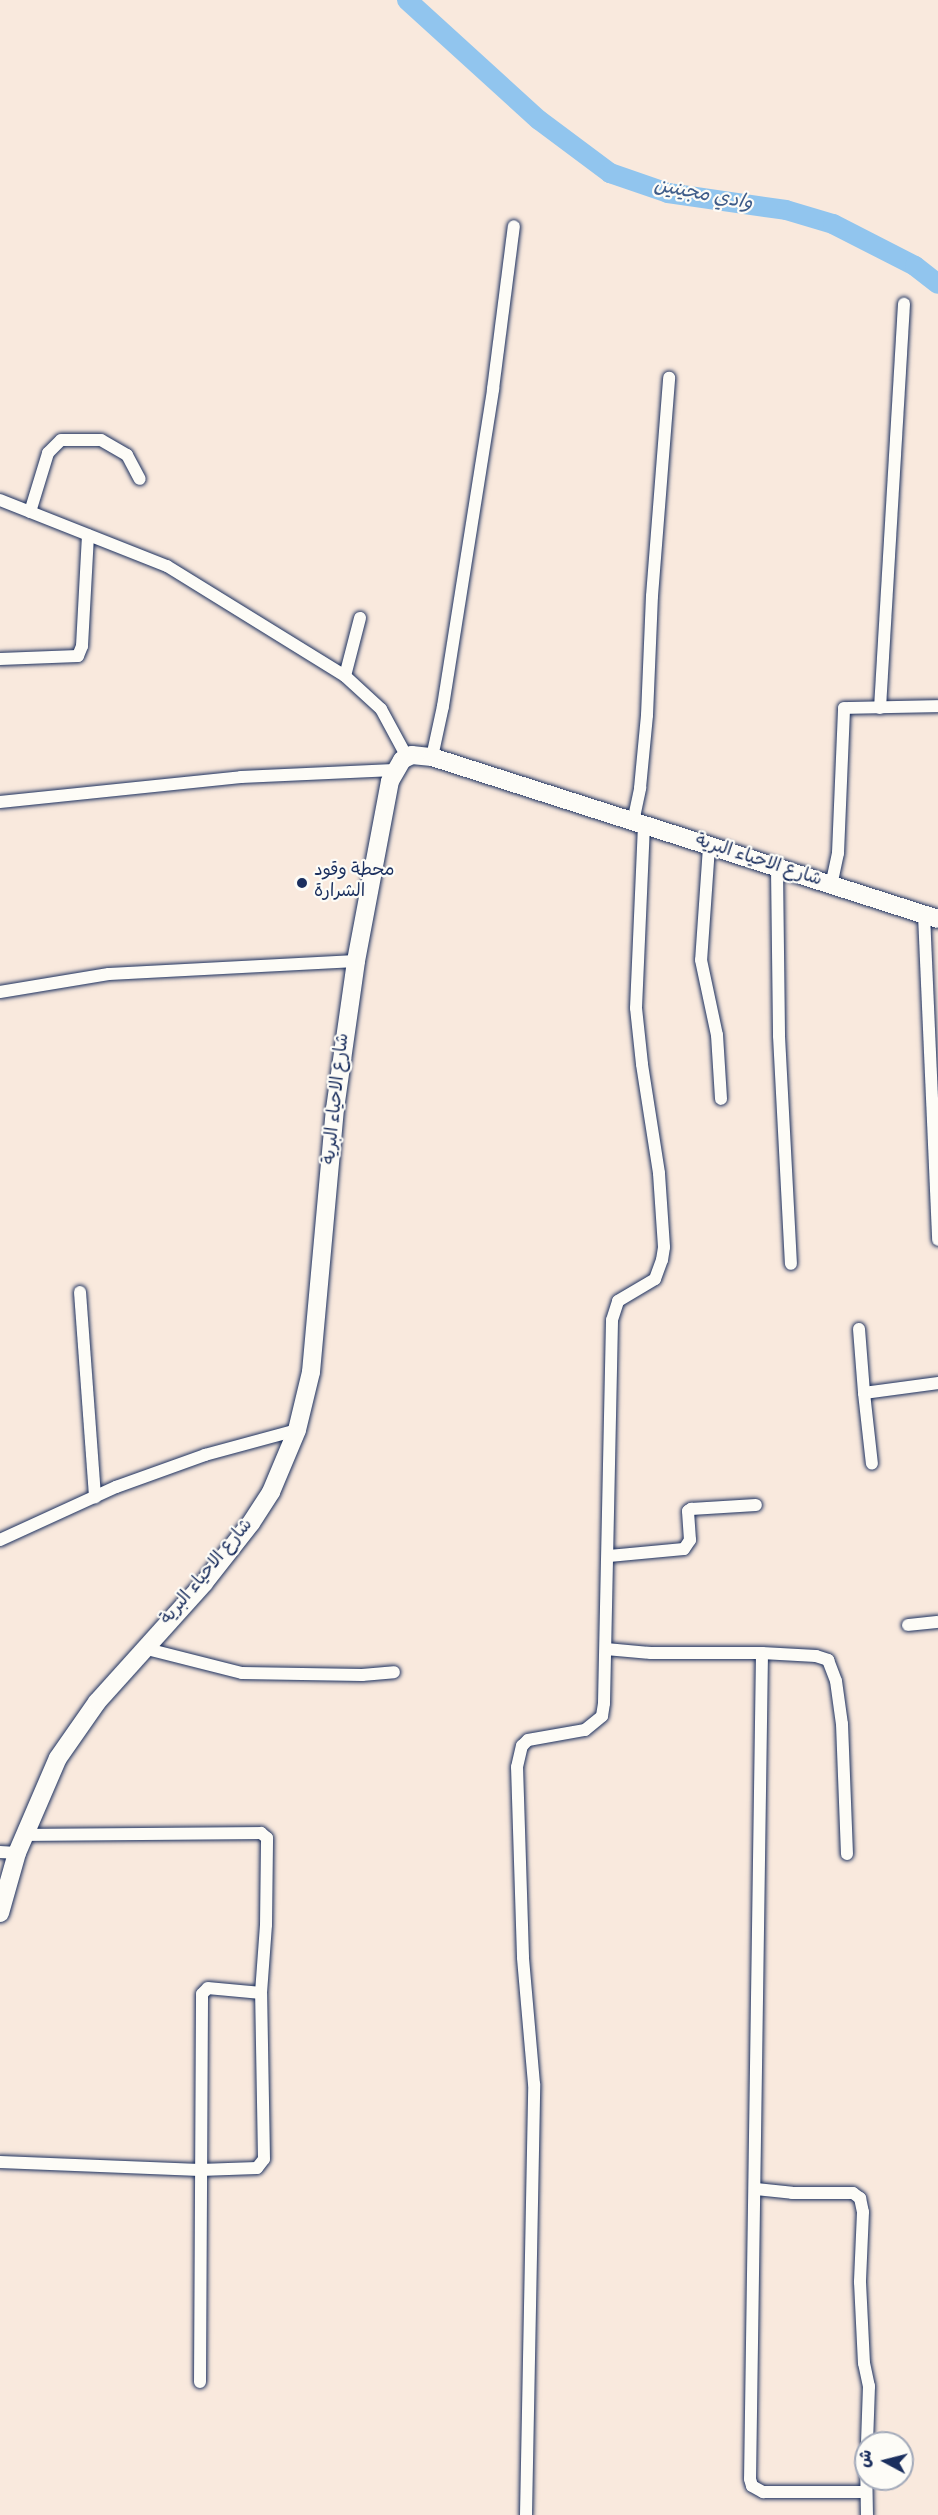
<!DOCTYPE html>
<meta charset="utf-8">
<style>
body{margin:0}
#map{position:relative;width:938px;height:2515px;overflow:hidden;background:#f9e9dd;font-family:"Gochi Hand","Playpen Sans Arabic",sans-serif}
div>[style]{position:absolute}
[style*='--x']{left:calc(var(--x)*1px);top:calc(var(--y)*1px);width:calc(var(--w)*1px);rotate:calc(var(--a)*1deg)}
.river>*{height:20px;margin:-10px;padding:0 10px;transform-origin:10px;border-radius:10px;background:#91c5ee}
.roads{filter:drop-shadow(0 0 2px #1b2f5e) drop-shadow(0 0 2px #1b2f5e)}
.street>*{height:12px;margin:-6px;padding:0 6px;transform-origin:6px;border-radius:6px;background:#fdfcf7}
.primary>*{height:18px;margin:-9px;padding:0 9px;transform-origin:9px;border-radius:9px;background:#fdfcf7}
.dots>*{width:16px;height:16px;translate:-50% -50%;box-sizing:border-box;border:3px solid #fdfcf7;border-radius:50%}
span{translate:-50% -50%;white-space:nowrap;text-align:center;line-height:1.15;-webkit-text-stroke:4.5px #fdfcf7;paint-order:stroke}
.street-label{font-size:18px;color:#1b2f5e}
.poi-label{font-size:18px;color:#1b2f5e}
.left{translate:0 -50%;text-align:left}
.water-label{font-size:20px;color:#3e5c89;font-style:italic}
.north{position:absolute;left:854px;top:2431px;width:60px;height:60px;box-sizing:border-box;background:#fdfcf7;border:2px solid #a3aaba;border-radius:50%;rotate:277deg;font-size:16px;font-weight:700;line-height:24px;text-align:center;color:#1b2f5e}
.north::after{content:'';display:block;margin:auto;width:21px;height:27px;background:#1b2f5e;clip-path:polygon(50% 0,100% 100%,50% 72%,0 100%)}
</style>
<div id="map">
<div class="river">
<i style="--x:407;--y:0;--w:178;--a:42.3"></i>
<i style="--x:539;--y:120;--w:89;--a:36.7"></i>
<i style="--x:610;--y:173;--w:61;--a:19"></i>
<i style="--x:668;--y:193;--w:119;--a:8.2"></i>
<i style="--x:786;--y:210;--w:49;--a:16.6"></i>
<i style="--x:833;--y:224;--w:92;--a:27.1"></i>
<i style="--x:915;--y:266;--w:29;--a:38"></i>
</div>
<div class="roads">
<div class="street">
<i style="--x:0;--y:500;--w:180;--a:21.6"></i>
<i style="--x:167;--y:566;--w:209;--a:31.7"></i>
<i style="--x:345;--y:676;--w:49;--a:42.5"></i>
<i style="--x:381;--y:709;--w:55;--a:61.6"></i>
<i style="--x:30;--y:512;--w:62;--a:-73"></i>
<i style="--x:48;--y:453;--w:18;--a:-45"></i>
<i style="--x:61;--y:440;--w:40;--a:0"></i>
<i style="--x:101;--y:440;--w:30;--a:30"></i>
<i style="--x:127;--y:455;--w:27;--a:62"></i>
<i style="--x:0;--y:659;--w:78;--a:-2.2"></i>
<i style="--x:78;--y:656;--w:11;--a:-68"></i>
<i style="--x:82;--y:646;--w:111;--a:-86.9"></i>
<i style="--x:345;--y:676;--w:60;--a:-75.5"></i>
<i style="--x:880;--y:708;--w:405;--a:-86.6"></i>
<i style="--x:432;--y:757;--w:52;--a:-77.8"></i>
<i style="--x:443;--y:706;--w:321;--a:-81"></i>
<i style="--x:493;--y:389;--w:164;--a:-82.7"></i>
<i style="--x:0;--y:802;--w:242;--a:-5.9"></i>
<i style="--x:241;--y:777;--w:153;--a:-2.6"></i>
<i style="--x:633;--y:822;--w:35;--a:-78"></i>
<i style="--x:640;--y:788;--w:73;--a:-84.5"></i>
<i style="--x:647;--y:715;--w:119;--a:-87.6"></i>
<i style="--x:652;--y:596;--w:219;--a:-85.5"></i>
<i style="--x:709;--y:847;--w:113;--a:94"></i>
<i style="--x:701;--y:960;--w:77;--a:78"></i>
<i style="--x:717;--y:1035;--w:64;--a:86.4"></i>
<i style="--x:777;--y:869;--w:167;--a:89.3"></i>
<i style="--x:779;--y:1036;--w:228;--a:87"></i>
<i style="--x:831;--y:886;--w:34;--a:-78"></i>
<i style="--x:838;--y:853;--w:145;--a:-87.6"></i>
<i style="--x:844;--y:708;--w:94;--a:-1.2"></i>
<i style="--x:924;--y:915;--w:325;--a:87.5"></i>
<i style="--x:0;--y:992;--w:110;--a:-9.4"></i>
<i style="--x:109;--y:974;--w:247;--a:-3"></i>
<i style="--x:80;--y:1292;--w:206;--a:85.8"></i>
<i style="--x:859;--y:1329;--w:64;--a:85.5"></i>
<i style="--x:864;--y:1393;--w:75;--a:-7.7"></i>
<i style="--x:864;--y:1393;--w:71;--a:83.6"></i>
<i style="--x:0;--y:1540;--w:128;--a:-24.6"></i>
<i style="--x:116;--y:1487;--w:95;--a:-19.8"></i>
<i style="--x:205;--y:1455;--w:95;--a:-15.2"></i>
<i style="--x:609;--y:1556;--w:75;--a:-5.3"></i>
<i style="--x:684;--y:1549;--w:11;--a:-56"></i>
<i style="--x:690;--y:1540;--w:29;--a:-94"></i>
<i style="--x:688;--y:1511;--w:4;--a:-34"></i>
<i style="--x:691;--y:1509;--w:65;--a:-3.5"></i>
<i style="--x:908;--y:1625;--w:30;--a:-6"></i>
<i style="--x:143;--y:1648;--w:102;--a:14.2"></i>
<i style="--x:242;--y:1673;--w:120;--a:1"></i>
<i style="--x:362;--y:1675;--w:32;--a:-5"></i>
<i style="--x:606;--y:1649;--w:45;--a:5.1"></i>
<i style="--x:651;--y:1653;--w:111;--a:0"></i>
<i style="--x:762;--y:1653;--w:54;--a:3.2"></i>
<i style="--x:816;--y:1656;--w:13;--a:18"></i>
<i style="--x:828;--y:1660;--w:22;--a:69"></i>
<i style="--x:836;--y:1681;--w:43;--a:82.1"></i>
<i style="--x:842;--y:1724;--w:130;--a:87.8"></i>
<i style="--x:762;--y:1653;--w:826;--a:90.83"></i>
<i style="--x:750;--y:2479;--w:7;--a:74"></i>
<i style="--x:752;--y:2486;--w:13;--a:29"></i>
<i style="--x:763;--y:2492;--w:102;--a:0"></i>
<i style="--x:0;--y:1852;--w:17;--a:3"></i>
<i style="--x:0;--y:2162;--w:200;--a:2.3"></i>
<i style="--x:200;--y:2170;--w:57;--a:-2"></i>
<i style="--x:257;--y:2168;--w:11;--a:-52"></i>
<i style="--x:264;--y:2159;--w:166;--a:-91"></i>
<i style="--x:261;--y:1993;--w:68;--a:-85.8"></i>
<i style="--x:266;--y:1925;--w:87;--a:-89.3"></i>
<i style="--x:267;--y:1838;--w:8;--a:-140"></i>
<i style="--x:261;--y:1833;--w:237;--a:179.5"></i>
<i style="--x:756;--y:2189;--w:36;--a:6"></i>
<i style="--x:792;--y:2193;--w:61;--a:0"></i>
<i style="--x:853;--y:2193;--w:9;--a:36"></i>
<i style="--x:860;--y:2198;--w:14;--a:78"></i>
<i style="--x:863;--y:2212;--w:70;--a:92.5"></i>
<i style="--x:860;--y:2282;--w:81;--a:87.2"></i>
<i style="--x:864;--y:2363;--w:24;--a:78"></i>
<i style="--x:869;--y:2386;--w:57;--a:92"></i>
<i style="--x:200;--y:2382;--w:388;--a:-89.7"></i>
<i style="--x:202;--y:1994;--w:8;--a:-45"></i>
<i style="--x:208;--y:1988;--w:53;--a:5.4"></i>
<i style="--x:866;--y:2459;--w:56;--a:89"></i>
<i style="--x:526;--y:2515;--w:431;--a:-88.9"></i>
<i style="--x:534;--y:2084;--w:127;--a:-95"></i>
<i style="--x:523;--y:1957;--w:190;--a:-91.8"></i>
<i style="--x:517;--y:1767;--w:22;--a:-77"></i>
<i style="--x:522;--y:1746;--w:8;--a:-45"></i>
<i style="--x:528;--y:1740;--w:58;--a:-10"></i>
<i style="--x:585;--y:1730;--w:22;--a:-39"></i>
<i style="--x:602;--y:1716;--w:13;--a:-81"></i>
<i style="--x:604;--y:1703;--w:383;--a:-88.8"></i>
<i style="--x:612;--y:1320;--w:20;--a:-72"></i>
<i style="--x:618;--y:1301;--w:43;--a:-30.7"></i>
<i style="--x:655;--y:1279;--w:20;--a:-70"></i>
<i style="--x:662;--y:1260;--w:13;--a:-81"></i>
<i style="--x:664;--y:1247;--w:74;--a:-93.9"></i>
<i style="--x:659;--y:1173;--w:110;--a:-98.9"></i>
<i style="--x:642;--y:1064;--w:56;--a:-96.1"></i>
<i style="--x:636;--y:1008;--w:182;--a:-87.5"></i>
</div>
<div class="primary">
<i style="--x:0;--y:1913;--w:62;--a:-74.2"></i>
<i style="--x:17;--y:1853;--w:103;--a:-66.7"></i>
<i style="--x:58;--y:1758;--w:68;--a:-55.1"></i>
<i style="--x:97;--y:1702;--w:160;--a:-48"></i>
<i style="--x:204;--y:1583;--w:76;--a:-51.9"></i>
<i style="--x:251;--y:1523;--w:37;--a:-57"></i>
<i style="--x:271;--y:1492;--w:67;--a:-67.2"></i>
<i style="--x:297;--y:1430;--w:60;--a:-76.4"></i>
<i style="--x:311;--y:1372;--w:264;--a:-84.8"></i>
<i style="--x:335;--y:1109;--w:149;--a:-81.9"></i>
<i style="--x:356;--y:961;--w:183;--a:-79.3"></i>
<i style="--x:390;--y:781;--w:24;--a:-60"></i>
<i style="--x:402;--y:760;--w:11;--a:-27"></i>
<i style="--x:412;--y:755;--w:20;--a:6"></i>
<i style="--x:432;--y:757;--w:531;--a:17.75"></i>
</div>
</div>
<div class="dots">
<i style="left:302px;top:883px;background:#1b2f5e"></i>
</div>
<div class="street-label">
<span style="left:758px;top:862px;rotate:18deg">شارع الاحياء البرية</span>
<span style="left:338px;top:1099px;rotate:-84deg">شارع الاحياء البرية</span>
<span style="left:208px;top:1573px;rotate:-50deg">شارع الاحياء البرية</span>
</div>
<div class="poi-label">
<span class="left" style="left:314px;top:883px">محطة وقود<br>الشرارة</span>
</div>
<div class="water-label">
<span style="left:703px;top:196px;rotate:11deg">وادي مجينين</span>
</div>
<div class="north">ش</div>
</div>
